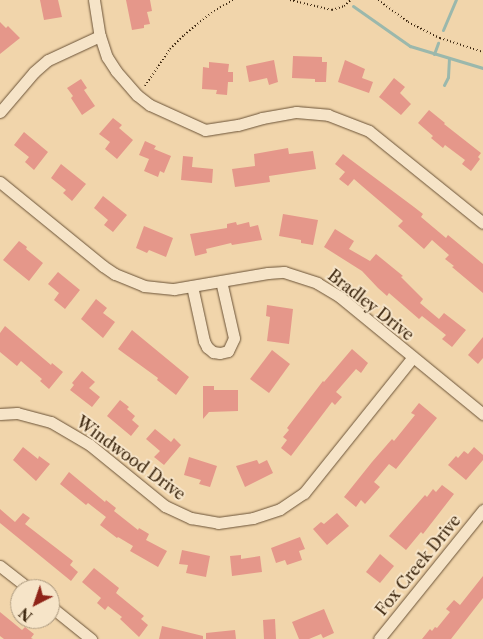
<!DOCTYPE html>
<style>
body{margin:0}
#map{position:relative;width:483px;height:639px;overflow:hidden;background:#f1d5ab;font-family:"Libre Caslon Text",serif}
div>[style]{position:absolute}
[style*='--x']{left:calc(var(--x)*1px);top:calc(var(--y)*1px);width:calc(var(--w)*1px);rotate:calc(var(--a)*1deg)}
.stream>*{height:3px;margin:-1.5px;padding:0 1.5px;transform-origin:1.5px;border-radius:1.5px;background:#9bb8ac}
.building>*{inset:0;background:#e5978a}
.path>*{height:2px;margin-top:-1px;transform-origin:0;background:repeating-linear-gradient(90deg,#3e2810 0 1px,transparent 0 3.5px)}
.roads{filter:drop-shadow(0 0 1px #6b5337) drop-shadow(0 0 1px #6b5337)}
.street>*{height:11px;margin:-5.5px;padding:0 5.5px;transform-origin:5.5px;border-radius:5.5px;background:#f6e4c8}
span{translate:-50% -50%;white-space:nowrap;text-align:center;line-height:1.15;-webkit-text-stroke:4px #f6e4c8;paint-order:stroke}
.street-label{font-size:16px;color:#3e2810}
.north{position:absolute;left:10px;top:579px;width:50px;height:50px;box-sizing:border-box;background:#f6e4c8;border:1px solid #ac997e;border-radius:50%;rotate:221deg;font-size:14px;font-weight:700;line-height:20px;text-align:center;color:#3e2810}
.north::after{content:'';display:block;margin:auto;width:18px;height:22px;background:#8f2418;clip-path:polygon(50% 0,100% 100%,50% 72%,0 100%)}
</style>
<div id="map">
<div class="stream">
<i style="--x:353;--y:6;--w:70;--a:35.1"></i>
<i style="--x:410;--y:46;--w:76;--a:16.8"></i>
<i style="--x:443;--y:30;--w:33;--a:-67"></i>
<i style="--x:434;--y:54;--w:12;--a:-70"></i>
<i style="--x:444;--y:85;--w:9;--a:-63"></i>
<i style="--x:448;--y:77;--w:18;--a:-87"></i>
</div>
<div class="building">
<i style="clip-path:polygon(40px 0,58px 0,62px 17px,44px 20px)"></i>
<i style="clip-path:polygon(126px 0,150px 0,152px 11px,147px 12px,150px 24px,144px 25px,144px 28px,132px 30px)"></i>
<i style="clip-path:polygon(0 22px,6px 28px,8px 26px,20px 38px,0 54px)"></i>
<i style="clip-path:polygon(293px 56px,322px 57px,322px 62px,327px 62px,326px 82px,315px 82px,315px 79px,292px 78px)"></i>
<i style="clip-path:polygon(274px 60px,278px 82px,269px 85px,267px 78px,249px 82px,246px 66px)"></i>
<i style="clip-path:polygon(345px 60px,365px 69px,362px 78px,373px 82px,369px 93px,338px 82px)"></i>
<i style="clip-path:polygon(209px 62px,229px 64px,228px 72px,233px 72px,233px 82px,228px 82px,227px 95px,216px 94px,217px 90px,202px 89px,203px 67px,209px 68px)"></i>
<i style="clip-path:polygon(394px 78px,405px 87px,400px 93px,411px 104px,401px 115px,379px 97px)"></i>
<i style="clip-path:polygon(81px 79px,87px 88px,84px 90px,95px 106px,82px 115px,71px 98px,73px 96px,67px 88px)"></i>
<i style="clip-path:polygon(429px 110px,445px 123px,444px 124px,481px 153px,478px 157px,480px 159px,471px 171px,462px 164px,465px 160px,445px 145px,443px 148px,431px 138px,433px 136px,418px 123px)"></i>
<i style="clip-path:polygon(113px 118px,122px 125px,119px 128px,133px 140px,117px 159px,105px 149px,110px 142px,99px 134px)"></i>
<i style="clip-path:polygon(24px 132px,48px 152px,34px 170px,25px 162px,29px 157px,14px 145px)"></i>
<i style="clip-path:polygon(145px 141px,156px 146px,154px 149px,171px 156px,164px 173px,160px 171px,158px 177px,144px 171px,149px 159px,139px 155px)"></i>
<i style="clip-path:polygon(288px 148px,289px 154px,313px 151px,316px 169px,269px 176px,270px 182px,235px 187px,232px 169px,255px 166px,254px 154px)"></i>
<i style="clip-path:polygon(343px 154px,414px 207px,423px 214px,421px 217px,446px 238px,448px 235px,483px 264px,483px 293px,452px 267px,454px 266px,445px 259px,449px 255px,432px 240px,424px 249px,398px 226px,403px 221px,362px 186px,354px 179px,348px 186px,339px 179px,345px 172px,335px 164px)"></i>
<i style="clip-path:polygon(183px 156px,193px 157px,192px 167px,213px 169px,212px 183px,181px 180px)"></i>
<i style="clip-path:polygon(61px 164px,86px 184px,72px 201px,63px 193px,66px 190px,51px 178px)"></i>
<i style="clip-path:polygon(103px 196px,127px 215px,113px 232px,104px 225px,108px 220px,94px 208px)"></i>
<i style="clip-path:polygon(283px 214px,318px 220px,313px 245px,301px 243px,301px 240px,279px 236px)"></i>
<i style="clip-path:polygon(236px 222px,237px 225px,249px 222px,250px 227px,258px 225px,262px 240px,232px 245px,231px 243px,206px 249px,207px 253px,195px 256px,190px 234px,227px 228px,227px 224px)"></i>
<i style="clip-path:polygon(144px 226px,173px 238px,166px 257px,149px 250px,147px 253px,136px 248px)"></i>
<i style="clip-path:polygon(335px 229px,354px 241px,349px 249px,370px 261px,376px 254px,403px 276px,401px 277px,423px 299px,420px 303px,439px 319px,444px 313px,466px 330px,452px 347px,442px 339px,446px 335px,422px 316px,419px 319px,389px 293px,387px 296px,378px 288px,362px 271px,324px 247px)"></i>
<i style="clip-path:polygon(19px 241px,27px 247px,26px 249px,43px 263px,29px 281px,3px 260px)"></i>
<i style="clip-path:polygon(58px 272px,80px 290px,65px 309px,54px 300px,59px 293px,48px 284px)"></i>
<i style="clip-path:polygon(96px 299px,107px 308px,103px 313px,115px 322px,103px 338px,81px 319px)"></i>
<i style="clip-path:polygon(267px 305px,293px 309px,289px 344px,267px 341px,270px 317px,266px 316px)"></i>
<i style="clip-path:polygon(5px 326px,51px 365px,52px 363px,63px 372px,49px 389px,40px 381px,42px 379px,21px 361px,17px 366px,0 352px,0 333px)"></i>
<i style="clip-path:polygon(132px 330px,189px 377px,176px 395px,157px 380px,158px 378px,118px 349px)"></i>
<i style="clip-path:polygon(483px 337px,483px 358px,478px 364px,468px 355px)"></i>
<i style="clip-path:polygon(352px 349px,368px 363px,361px 373px,356px 369px,336px 392px,342px 397px,335px 405px,332px 402px,291px 456px,281px 448px,287px 440px,283px 437px,289px 430px,287px 428px,323px 381px,324px 382px)"></i>
<i style="clip-path:polygon(272px 350px,290px 364px,269px 393px,250px 379px)"></i>
<i style="clip-path:polygon(82px 371px,95px 382px,89px 388px,100px 397px,92px 407px,70px 390px,74px 385px,72px 383px)"></i>
<i style="clip-path:polygon(203px 386px,214px 386px,214px 390px,238px 390px,238px 411px,209px 412px,203px 419px)"></i>
<i style="clip-path:polygon(120px 400px,129px 407px,127px 409px,135px 416px,132px 420px,139px 426px,131px 436px,107px 416px)"></i>
<i style="clip-path:polygon(419px 403px,437px 418px,396px 469px,389px 464px,374px 482px,380px 487px,365px 504px,361px 500px,356px 507px,344px 497px,372px 462px,392px 439px,394px 441px,415px 415px,411px 413px)"></i>
<i style="clip-path:polygon(155px 429px,171px 442px,174px 438px,181px 445px,164px 465px,154px 457px,160px 451px,146px 439px)"></i>
<i style="clip-path:polygon(23px 447px,38px 459px,39px 456px,50px 464px,36px 481px,13px 460px)"></i>
<i style="clip-path:polygon(474px 447px,483px 455px,483px 460px,466px 480px,448px 465px,456px 456px,458px 458px,464px 451px,468px 454px)"></i>
<i style="clip-path:polygon(189px 457px,217px 466px,210px 487px,199px 484px,201px 480px,184px 475px)"></i>
<i style="clip-path:polygon(257px 460px,259px 464px,267px 460px,273px 473px,245px 487px,236px 466px)"></i>
<i style="clip-path:polygon(69px 472px,105px 502px,106px 500px,116px 508px,114px 511px,138px 530px,139px 528px,149px 534px,146px 540px,167px 551px,158px 567px,130px 551px,133px 546px,118px 537px,117px 538px,100px 525px,106px 517px,88px 503px,86px 505px,60px 484px)"></i>
<i style="clip-path:polygon(442px 485px,454px 494px,423px 534px,421px 532px,406px 550px,389px 536px,425px 495px,427px 497px,433px 489px,436px 492px)"></i>
<i style="clip-path:polygon(0 509px,15px 522px,23px 513px,30px 518px,25px 524px,73px 561px,70px 565px,78px 572px,71px 581px,0 523px)"></i>
<i style="clip-path:polygon(337px 513px,349px 526px,327px 545px,313px 529px,321px 522px,324px 524px)"></i>
<i style="clip-path:polygon(300px 537px,305px 549px,299px 551px,302px 560px,287px 565px,285px 560px,276px 563px,271px 548px)"></i>
<i style="clip-path:polygon(182px 550px,210px 556px,206px 577px,186px 573px,188px 565px,179px 564px)"></i>
<i style="clip-path:polygon(380px 554px,394px 566px,380px 583px,366px 572px)"></i>
<i style="clip-path:polygon(241px 555px,241px 559px,260px 556px,262px 572px,232px 576px,230px 556px)"></i>
<i style="clip-path:polygon(94px 568px,119px 588px,116px 593px,144px 616px,141px 619px,148px 625px,139px 637px,120px 619px,122px 617px,108px 606px,105px 610px,97px 603px,101px 598px,82px 582px)"></i>
<i style="clip-path:polygon(483px 576px,483px 598px,451px 639px,422px 639px,430px 629px,432px 631px,435px 627px,437px 628px,450px 612px,446px 609px,454px 600px,460px 605px)"></i>
<i style="clip-path:polygon(324px 609px,334px 633px,323px 638px,321px 634px,309px 639px,299px 639px,292px 622px)"></i>
<i style="clip-path:polygon(0 612px,22px 630px,25px 627px,34px 634px,31px 638px,33px 639px,4px 639px,0 636px)"></i>
<i style="clip-path:polygon(275px 619px,276px 639px,264px 639px,263px 620px)"></i>
<i style="clip-path:polygon(162px 626px,203px 636px,203px 639px,159px 639px)"></i>
<i style="clip-path:polygon(235px 630px,236px 639px,206px 639px,206px 633px)"></i>
</div>
<div class="path">
<i style="--x:290;--y:0;--w:43;--a:13.4"></i>
<i style="--x:332;--y:10;--w:13;--a:-18"></i>
<i style="--x:344;--y:6;--w:9;--a:-41"></i>
<i style="--x:378;--y:0;--w:37;--a:36"></i>
<i style="--x:408;--y:22;--w:36;--a:27"></i>
<i style="--x:440;--y:38;--w:45;--a:18"></i>
<i style="--x:145;--y:86;--w:45;--a:-56"></i>
<i style="--x:170;--y:49;--w:20;--a:-45"></i>
<i style="--x:184;--y:35;--w:38;--a:-39"></i>
<i style="--x:214;--y:11;--w:22;--a:-30"></i>
</div>
<div class="roads">
<div class="street">
<i style="--x:94;--y:0;--w:36;--a:81"></i>
<i style="--x:100;--y:36;--w:22;--a:72"></i>
<i style="--x:107;--y:57;--w:17;--a:57"></i>
<i style="--x:116;--y:71;--w:32;--a:49"></i>
<i style="--x:137;--y:95;--w:16;--a:38"></i>
<i style="--x:150;--y:105;--w:60;--a:24.4"></i>
<i style="--x:205;--y:130;--w:33;--a:-9"></i>
<i style="--x:238;--y:125;--w:25;--a:-16"></i>
<i style="--x:262;--y:118;--w:35;--a:-10"></i>
<i style="--x:296;--y:112;--w:32;--a:5"></i>
<i style="--x:328;--y:115;--w:44;--a:21.3"></i>
<i style="--x:369;--y:131;--w:146;--a:38.9"></i>
<i style="--x:0;--y:112;--w:52;--a:-49.6"></i>
<i style="--x:34;--y:72;--w:18;--a:-41"></i>
<i style="--x:48;--y:60;--w:57;--a:-24.8"></i>
<i style="--x:0;--y:182;--w:133;--a:39.2"></i>
<i style="--x:103;--y:266;--w:14;--a:34"></i>
<i style="--x:115;--y:274;--w:31;--a:22"></i>
<i style="--x:144;--y:286;--w:30;--a:6"></i>
<i style="--x:174;--y:289;--w:95;--a:-9.7"></i>
<i style="--x:268;--y:273;--w:16;--a:-4"></i>
<i style="--x:284;--y:272;--w:35;--a:18"></i>
<i style="--x:317;--y:283;--w:27;--a:31"></i>
<i style="--x:340;--y:297;--w:185;--a:39.3"></i>
<i style="--x:192;--y:286;--w:56;--a:77.7"></i>
<i style="--x:204;--y:341;--w:7;--a:63"></i>
<i style="--x:207;--y:347;--w:8;--a:40"></i>
<i style="--x:213;--y:352;--w:7;--a:8"></i>
<i style="--x:220;--y:353;--w:8;--a:-14"></i>
<i style="--x:228;--y:351;--w:14;--a:-65"></i>
<i style="--x:234;--y:338;--w:58;--a:-102.8"></i>
<i style="--x:0;--y:414;--w:17;--a:-3"></i>
<i style="--x:17;--y:413;--w:35;--a:15"></i>
<i style="--x:51;--y:422;--w:45;--a:30.5"></i>
<i style="--x:90;--y:445;--w:97;--a:39.1"></i>
<i style="--x:165;--y:506;--w:29;--a:25"></i>
<i style="--x:191;--y:518;--w:27;--a:10"></i>
<i style="--x:218;--y:523;--w:35;--a:-8"></i>
<i style="--x:253;--y:518;--w:28;--a:-18"></i>
<i style="--x:280;--y:509;--w:29;--a:-34"></i>
<i style="--x:304;--y:493;--w:173;--a:-51.3"></i>
<i style="--x:0;--y:566;--w:37;--a:38"></i>
<i style="--x:50;--y:606;--w:53;--a:38.8"></i>
<i style="--x:379;--y:639;--w:166;--a:-51.1"></i>
</div>
</div>
<div class="street-label">
<span style="left:371px;top:305px;rotate:38deg">Bradley Drive</span>
<span style="left:131px;top:458px;rotate:36deg">Windwood Drive</span>
<span style="left:418px;top:565px;rotate:-51deg">Fox Creek Drive</span>
</div>
<div class="north">N</div>
</div>
